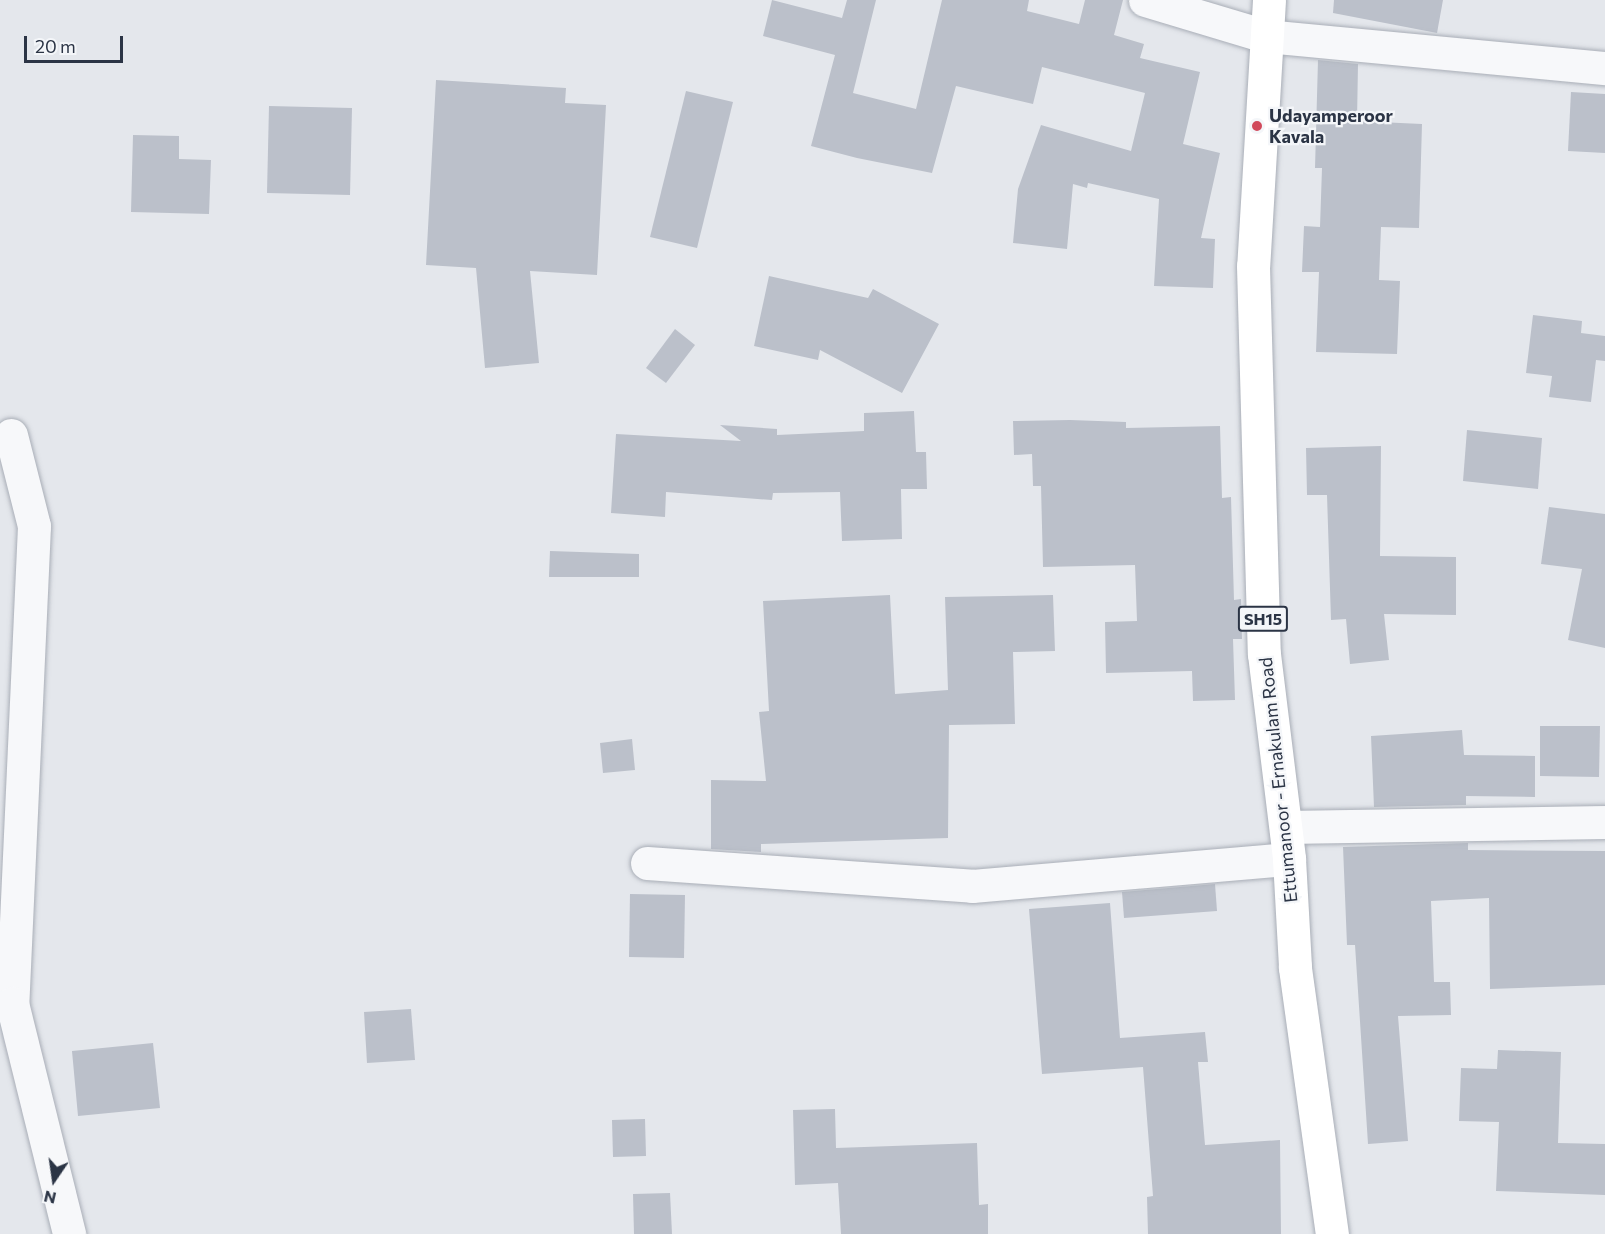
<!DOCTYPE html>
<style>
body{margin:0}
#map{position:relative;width:1605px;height:1234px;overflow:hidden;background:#e4e7ec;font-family:Commissioner,sans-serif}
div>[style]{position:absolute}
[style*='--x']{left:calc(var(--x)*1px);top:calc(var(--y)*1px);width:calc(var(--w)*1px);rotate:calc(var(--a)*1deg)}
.building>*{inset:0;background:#bbc0ca}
.roads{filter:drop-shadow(0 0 2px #a9aeb7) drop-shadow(0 0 2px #a9aeb7)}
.minor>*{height:33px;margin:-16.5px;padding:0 16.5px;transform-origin:16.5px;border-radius:16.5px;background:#f7f8fa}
.tertiary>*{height:33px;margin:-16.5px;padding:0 16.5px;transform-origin:16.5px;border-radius:16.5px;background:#f7f8fa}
.primary>*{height:33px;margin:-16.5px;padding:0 16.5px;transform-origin:16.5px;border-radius:16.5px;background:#fff}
.dots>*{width:16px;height:16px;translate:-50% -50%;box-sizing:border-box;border:3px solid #f4f6f9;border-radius:50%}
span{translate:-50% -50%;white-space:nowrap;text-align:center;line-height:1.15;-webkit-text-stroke:4.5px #f4f6f9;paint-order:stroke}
.shield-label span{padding:2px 4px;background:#f4f6f9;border:2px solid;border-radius:4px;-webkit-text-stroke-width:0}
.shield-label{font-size:16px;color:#2b3445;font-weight:700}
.poi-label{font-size:18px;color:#2b3445;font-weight:700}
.left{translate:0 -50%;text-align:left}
.street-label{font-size:18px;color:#2b3445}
.north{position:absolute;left:24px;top:1150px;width:60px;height:60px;-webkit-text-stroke:4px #f4f6f9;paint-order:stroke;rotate:193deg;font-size:16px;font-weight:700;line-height:24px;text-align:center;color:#2b3445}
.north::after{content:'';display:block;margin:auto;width:21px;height:27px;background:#2b3445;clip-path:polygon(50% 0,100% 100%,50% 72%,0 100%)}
.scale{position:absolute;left:24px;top:36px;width:99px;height:27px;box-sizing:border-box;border:3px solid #2b3445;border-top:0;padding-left:8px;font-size:18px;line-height:21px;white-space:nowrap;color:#2b3445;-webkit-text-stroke:4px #f4f6f9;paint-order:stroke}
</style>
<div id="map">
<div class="building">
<i style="clip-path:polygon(772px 0,842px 18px,847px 0,876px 0,853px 93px,916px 109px,942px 0,1029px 0,1027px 11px,1079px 24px,1085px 0,1123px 0,1114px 35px,1144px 44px,1140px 58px,1200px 72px,1183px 144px,1220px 153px,1201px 238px,1215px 239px,1213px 288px,1154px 286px,1159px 199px,1088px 183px,1087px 188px,1073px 184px,1067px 249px,1013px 243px,1018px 189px,1041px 125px,1131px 151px,1145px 93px,1042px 67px,1033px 104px,956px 86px,932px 173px,857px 158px,811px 146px,835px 55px,763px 36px)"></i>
<i style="clip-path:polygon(1334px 0,1443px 0,1437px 33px,1333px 13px)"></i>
<i style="clip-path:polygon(1318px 60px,1358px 64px,1357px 121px,1422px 124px,1419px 228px,1381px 227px,1379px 280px,1400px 281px,1397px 354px,1316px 352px,1319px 272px,1302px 272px,1304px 226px,1320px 227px,1322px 168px,1315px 168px)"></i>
<i style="clip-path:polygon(436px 80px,566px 88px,565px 103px,606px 105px,597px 275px,530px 271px,539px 363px,485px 368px,476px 268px,426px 265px)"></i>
<i style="clip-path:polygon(686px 91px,733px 102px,697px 248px,650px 237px)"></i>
<i style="clip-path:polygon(1571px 92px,1605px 94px,1605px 153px,1568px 151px)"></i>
<i style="clip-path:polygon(269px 106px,352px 108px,350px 195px,267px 193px)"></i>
<i style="clip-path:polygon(133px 135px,179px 136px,179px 159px,211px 160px,209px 214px,131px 212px)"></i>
<i style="clip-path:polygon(769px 276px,868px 298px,873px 289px,939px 324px,902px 393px,820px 350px,818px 360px,754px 346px)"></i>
<i style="clip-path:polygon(1533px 315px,1582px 321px,1581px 333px,1605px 336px,1605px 361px,1596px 360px,1591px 402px,1549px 397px,1552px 376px,1526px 373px)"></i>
<i style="clip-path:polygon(675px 329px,695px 345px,666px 383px,646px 368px)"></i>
<i style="clip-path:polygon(914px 411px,916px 452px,926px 452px,927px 489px,901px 489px,902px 539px,842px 541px,840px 492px,773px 493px,772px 500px,666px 492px,665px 517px,611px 513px,616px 434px,741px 441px,720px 425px,777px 429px,777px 435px,864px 431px,864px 413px)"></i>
<i style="clip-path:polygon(1070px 420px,1126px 422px,1126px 428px,1220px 426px,1222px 498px,1231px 497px,1234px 600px,1241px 599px,1242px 639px,1233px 639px,1235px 700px,1193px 701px,1192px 671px,1106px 673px,1105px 622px,1137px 621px,1135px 565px,1043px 567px,1041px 486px,1033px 486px,1032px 454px,1014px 455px,1013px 421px)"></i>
<i style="clip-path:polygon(1467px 430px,1542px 438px,1538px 489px,1463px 481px)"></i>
<i style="clip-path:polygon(1381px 446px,1380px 556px,1456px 557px,1456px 615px,1384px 614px,1389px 660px,1350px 664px,1346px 619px,1331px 620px,1327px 495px,1307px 495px,1306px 448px)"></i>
<i style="clip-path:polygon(1549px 507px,1605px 514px,1605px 648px,1568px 640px,1582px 569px,1541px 564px)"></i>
<i style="clip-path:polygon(550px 551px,639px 554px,639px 577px,549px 577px)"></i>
<i style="clip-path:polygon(890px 595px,895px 694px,948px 690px,945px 597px,1053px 595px,1055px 651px,1013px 652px,1015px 724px,949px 725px,948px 838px,761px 844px,761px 852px,711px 849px,711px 780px,766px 781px,759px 712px,769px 711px,763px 601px)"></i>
<i style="clip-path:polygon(1540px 726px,1600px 726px,1599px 777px,1540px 776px)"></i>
<i style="clip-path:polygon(1462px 730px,1464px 755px,1535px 756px,1535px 797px,1466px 796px,1466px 805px,1374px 807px,1371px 736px)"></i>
<i style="clip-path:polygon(632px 739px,635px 770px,603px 773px,600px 743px)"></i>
<i style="clip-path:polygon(1468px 843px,1468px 850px,1605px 851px,1605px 985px,1490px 989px,1489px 898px,1431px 901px,1434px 982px,1450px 982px,1451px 1015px,1398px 1016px,1408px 1141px,1368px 1144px,1355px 945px,1347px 945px,1343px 847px)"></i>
<i style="clip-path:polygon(1215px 884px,1217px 911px,1124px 918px,1122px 892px)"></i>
<i style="clip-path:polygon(630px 894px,685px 895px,684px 958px,629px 957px)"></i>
<i style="clip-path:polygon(1110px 903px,1120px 1038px,1205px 1032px,1208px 1062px,1198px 1062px,1205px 1145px,1280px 1140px,1281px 1234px,1148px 1234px,1147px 1197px,1153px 1196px,1143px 1067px,1042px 1074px,1029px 909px)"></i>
<i style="clip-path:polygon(411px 1009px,415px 1060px,367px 1063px,364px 1012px)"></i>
<i style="clip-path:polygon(153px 1043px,160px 1108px,78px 1116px,72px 1051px)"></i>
<i style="clip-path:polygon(1498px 1050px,1561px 1052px,1558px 1143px,1605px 1144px,1605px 1195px,1496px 1191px,1499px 1122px,1459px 1121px,1461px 1068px,1497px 1069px)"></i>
<i style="clip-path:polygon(835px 1109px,836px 1148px,977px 1143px,979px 1205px,988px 1204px,988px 1234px,841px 1234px,838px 1183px,795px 1185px,793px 1110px)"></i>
<i style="clip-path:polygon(645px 1119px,646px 1156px,613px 1157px,612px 1120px)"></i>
<i style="clip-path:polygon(670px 1193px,672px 1234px,634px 1234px,633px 1194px)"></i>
</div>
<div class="roads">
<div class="minor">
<i style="--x:1265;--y:36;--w:342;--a:5.4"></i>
<i style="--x:11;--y:435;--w:94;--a:75.8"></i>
<i style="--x:34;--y:526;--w:478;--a:92.6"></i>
<i style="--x:12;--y:1003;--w:238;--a:76.1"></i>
<i style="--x:1286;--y:827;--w:319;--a:-0.9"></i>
<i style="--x:647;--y:863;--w:326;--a:4"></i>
<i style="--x:972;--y:886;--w:318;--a:-4.9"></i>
</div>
<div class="tertiary">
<i style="--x:1145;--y:0;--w:125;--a:16.7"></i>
</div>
<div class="primary">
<i style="--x:1269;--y:0;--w:266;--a:93.4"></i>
<i style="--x:1253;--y:266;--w:388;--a:88.4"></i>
<i style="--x:1264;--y:654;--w:207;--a:83"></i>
<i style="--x:1289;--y:859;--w:109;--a:86.8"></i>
<i style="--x:1295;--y:968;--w:269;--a:82.1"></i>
</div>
</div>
<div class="dots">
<i style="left:1257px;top:126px;background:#d1495b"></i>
</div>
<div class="shield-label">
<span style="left:1263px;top:619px">SH15</span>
</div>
<div class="poi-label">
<span class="left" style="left:1269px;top:126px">Udayamperoor<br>Kavala</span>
</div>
<div class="street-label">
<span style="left:1278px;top:780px;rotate:-96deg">Ettumanoor - Ernakulam Road</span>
</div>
<div class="north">N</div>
<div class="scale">20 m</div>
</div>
